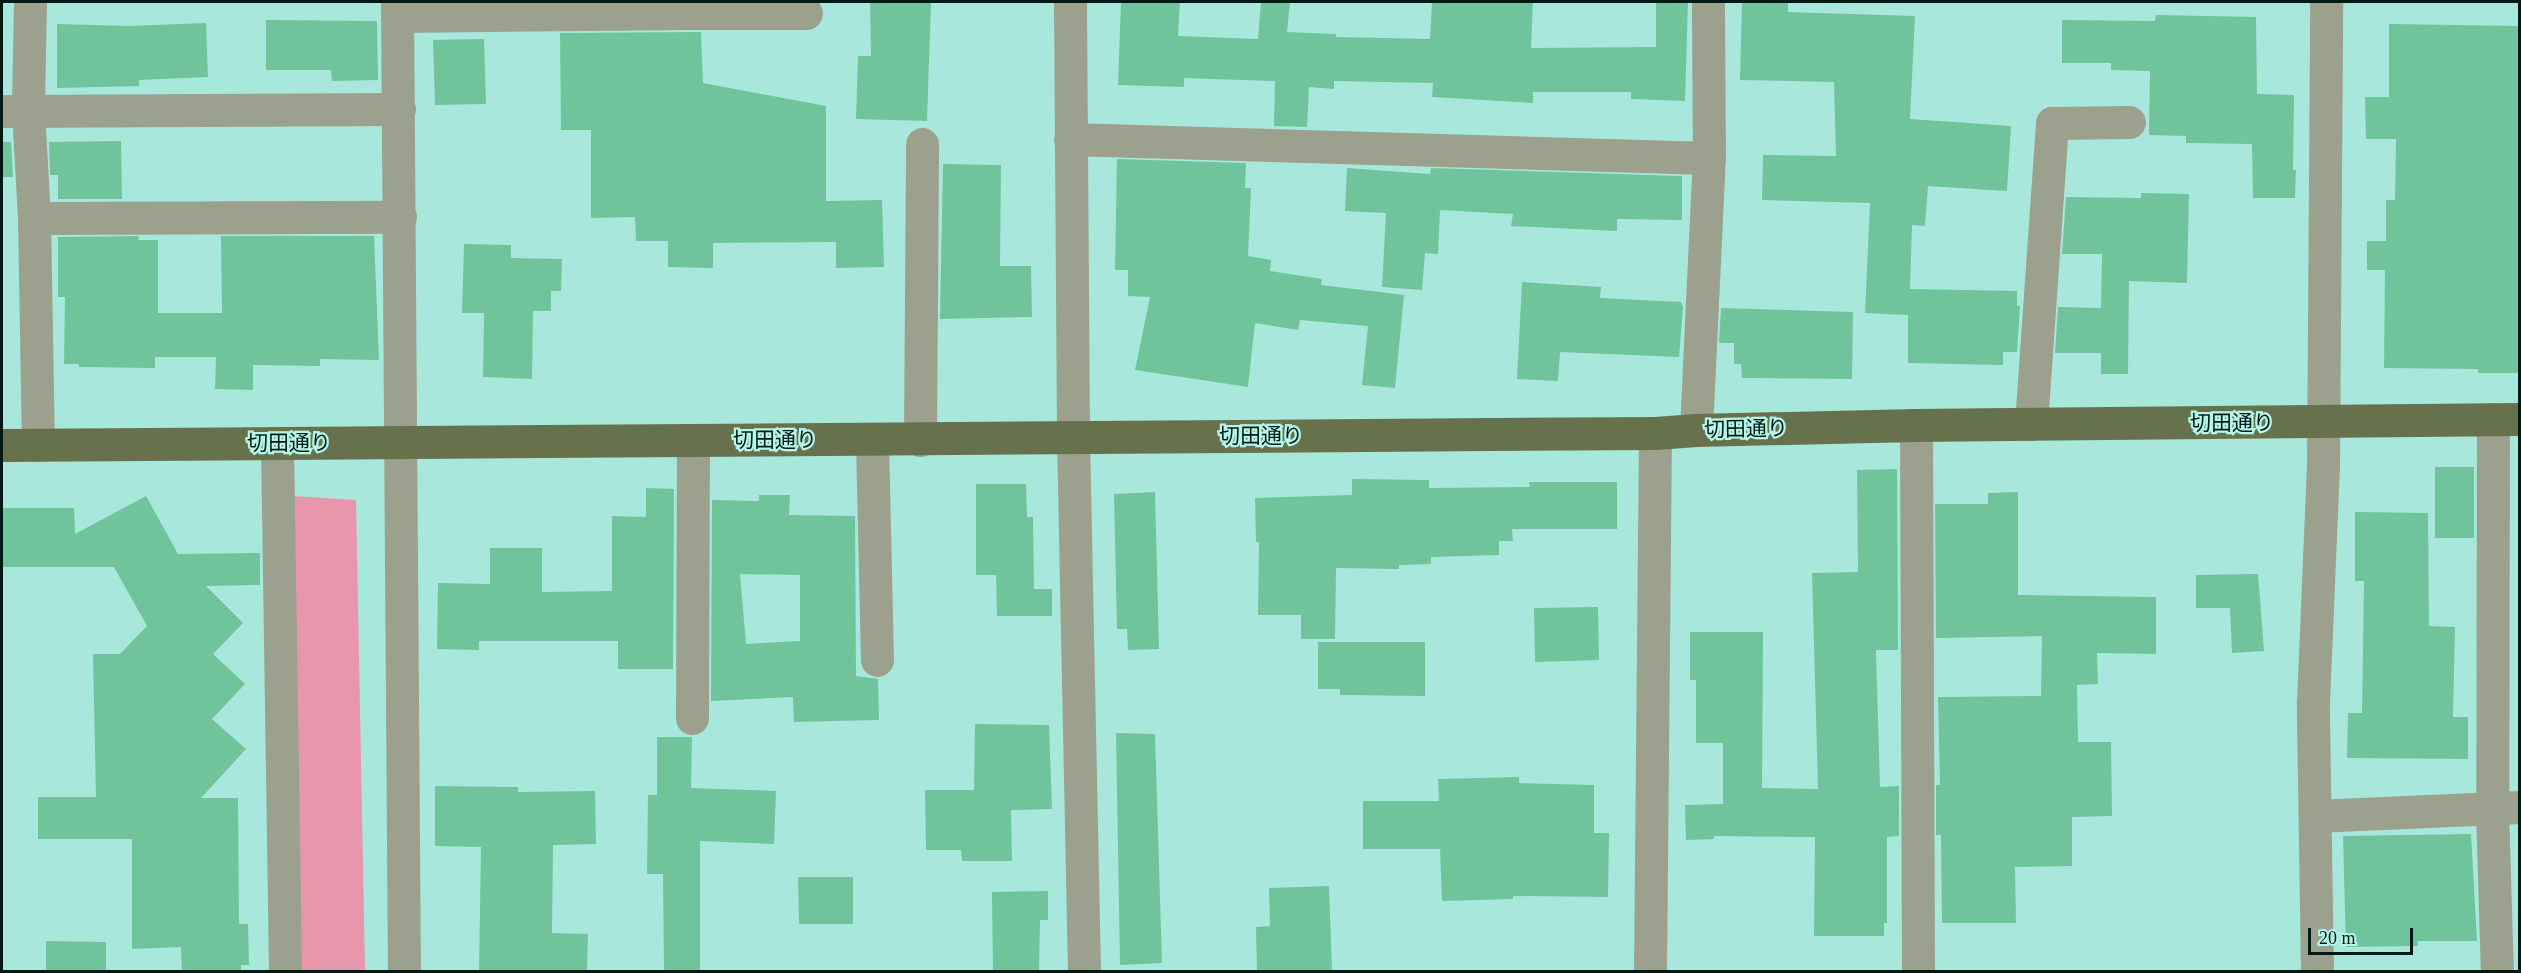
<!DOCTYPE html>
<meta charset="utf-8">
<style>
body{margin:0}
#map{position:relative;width:2521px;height:973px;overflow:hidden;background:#a8e8dc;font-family:"Times New Roman","Noto Sans JP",serif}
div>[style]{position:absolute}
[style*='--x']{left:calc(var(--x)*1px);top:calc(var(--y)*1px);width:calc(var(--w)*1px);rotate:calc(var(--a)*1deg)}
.green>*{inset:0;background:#e896ac}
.building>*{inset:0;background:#6fc49b}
.minor>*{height:33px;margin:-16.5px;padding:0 16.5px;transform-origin:16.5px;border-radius:16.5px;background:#9ba18d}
.major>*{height:33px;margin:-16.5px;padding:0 16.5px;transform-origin:16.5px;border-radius:16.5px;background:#67724d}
span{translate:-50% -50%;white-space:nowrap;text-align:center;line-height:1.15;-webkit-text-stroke:4.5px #b5f6e9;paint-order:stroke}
.street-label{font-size:21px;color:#001915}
.frame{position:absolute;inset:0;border:3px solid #001915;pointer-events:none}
.scale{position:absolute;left:2308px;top:928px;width:105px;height:27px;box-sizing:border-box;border:3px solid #001915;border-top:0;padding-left:8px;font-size:18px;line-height:21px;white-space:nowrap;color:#001915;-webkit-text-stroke:4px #b5f6e9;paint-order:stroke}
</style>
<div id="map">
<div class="green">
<i style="clip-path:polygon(292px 496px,356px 500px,365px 971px,293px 971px)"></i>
</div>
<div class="building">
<i style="clip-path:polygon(870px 2px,931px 2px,927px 121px,856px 119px,858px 56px,871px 56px)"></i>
<i style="clip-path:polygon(1121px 2px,1180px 2px,1178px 36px,1258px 39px,1261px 2px,1290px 2px,1287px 32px,1336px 34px,1336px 37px,1430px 39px,1432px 2px,1533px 2px,1531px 48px,1656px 47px,1656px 2px,1688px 2px,1685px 101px,1631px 99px,1631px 92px,1533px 92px,1533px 103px,1432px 97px,1433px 83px,1334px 81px,1334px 89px,1309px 87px,1307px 127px,1274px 126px,1275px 81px,1184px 78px,1184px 87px,1118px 85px)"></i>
<i style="clip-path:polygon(1742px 2px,1788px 2px,1788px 12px,1915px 16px,1910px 119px,2011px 126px,2007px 191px,1928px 186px,1925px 226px,1912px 225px,1910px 289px,2017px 291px,2017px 306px,2020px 306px,2017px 352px,2003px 352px,2003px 365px,1908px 363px,1908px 315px,1865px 313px,1870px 203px,1762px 200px,1763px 155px,1836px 156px,1834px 82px,1740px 80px)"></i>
<i style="clip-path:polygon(2156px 15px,2256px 17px,2257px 94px,2294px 95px,2293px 170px,2296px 170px,2295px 198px,2253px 198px,2252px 144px,2186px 143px,2186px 136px,2149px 135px,2150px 71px,2111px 70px,2111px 63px,2062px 63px,2062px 20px,2155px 21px)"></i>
<i style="clip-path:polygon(266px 20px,377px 21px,378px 80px,332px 81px,331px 70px,266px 70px)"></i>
<i style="clip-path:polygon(206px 23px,208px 77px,139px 80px,139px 86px,57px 88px,57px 24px,128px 26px)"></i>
<i style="clip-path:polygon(2389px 24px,2520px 26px,2520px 373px,2478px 373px,2478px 369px,2384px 368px,2385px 270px,2367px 270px,2367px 241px,2386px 241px,2386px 200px,2395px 200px,2396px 139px,2366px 139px,2365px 97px,2389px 97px)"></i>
<i style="clip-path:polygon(701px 32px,703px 83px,826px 106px,826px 201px,882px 200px,884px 267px,836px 268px,836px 242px,713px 243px,713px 268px,668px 267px,668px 241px,636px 241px,635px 217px,591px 218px,591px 130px,561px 130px,560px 33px)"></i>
<i style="clip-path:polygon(484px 39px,486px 104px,435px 105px,433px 40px)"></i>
<i style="clip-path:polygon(121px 141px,122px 199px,58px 199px,58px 175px,50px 175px,49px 142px)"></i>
<i style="clip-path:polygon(2px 142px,11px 142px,13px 177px,2px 177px)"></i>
<i style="clip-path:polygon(1117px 159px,1246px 163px,1245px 188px,1251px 188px,1248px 256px,1271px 260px,1270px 271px,1322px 279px,1321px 285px,1404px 295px,1395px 388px,1362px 385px,1368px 326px,1300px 320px,1298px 330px,1255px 323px,1248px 387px,1135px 370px,1150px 297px,1128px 296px,1128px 270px,1115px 270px)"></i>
<i style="clip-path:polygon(943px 164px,1001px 165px,1000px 266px,1031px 266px,1032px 317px,940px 319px)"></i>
<i style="clip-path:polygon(1347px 168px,1430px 174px,1431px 168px,1682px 176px,1682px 220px,1617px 219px,1617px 231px,1511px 226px,1513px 214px,1440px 210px,1438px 254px,1425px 253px,1422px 290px,1382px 287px,1386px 213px,1345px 211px)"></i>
<i style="clip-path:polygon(2141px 193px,2189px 194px,2187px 283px,2129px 281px,2128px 374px,2101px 374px,2101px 353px,2055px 353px,2058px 307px,2101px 308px,2102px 254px,2062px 254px,2066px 197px,2141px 198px)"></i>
<i style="clip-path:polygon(139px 236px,138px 240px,158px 240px,158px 313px,222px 313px,221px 236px,374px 236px,379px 360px,320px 359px,320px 366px,253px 365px,253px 390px,215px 389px,216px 357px,155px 357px,155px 368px,79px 367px,79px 364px,64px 364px,65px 297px,58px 297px,58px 237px)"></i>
<i style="clip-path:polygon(464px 244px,511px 245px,511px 258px,562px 259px,561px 291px,551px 291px,551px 311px,533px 311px,532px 379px,483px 377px,484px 313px,462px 313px)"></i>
<i style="clip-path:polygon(1522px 282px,1601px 287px,1600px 298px,1681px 302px,1683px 307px,1679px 357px,1560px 352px,1558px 381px,1517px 379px)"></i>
<i style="clip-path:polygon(1721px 308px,1853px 312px,1852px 379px,1742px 378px,1741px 364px,1734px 364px,1734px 343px,1719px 343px)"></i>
<i style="clip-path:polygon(2435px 467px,2474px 467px,2474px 538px,2435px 538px)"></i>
<i style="clip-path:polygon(1897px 469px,1898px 650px,1876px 650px,1880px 787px,1899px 786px,1899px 836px,1887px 837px,1887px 923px,1884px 923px,1884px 936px,1814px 936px,1815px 837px,1714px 836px,1714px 839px,1686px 840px,1685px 805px,1723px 804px,1723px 743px,1696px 743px,1696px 680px,1690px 680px,1690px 632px,1763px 632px,1762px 788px,1818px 789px,1812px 573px,1858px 572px,1857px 470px)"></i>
<i style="clip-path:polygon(1352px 479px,1429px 480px,1429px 488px,1530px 487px,1529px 482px,1617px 482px,1617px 529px,1512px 529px,1513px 541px,1499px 541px,1499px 555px,1431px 557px,1431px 564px,1399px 565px,1399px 569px,1336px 568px,1335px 639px,1301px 639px,1301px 615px,1258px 615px,1259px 542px,1256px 542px,1255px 498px,1352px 495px)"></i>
<i style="clip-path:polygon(976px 484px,1026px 484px,1027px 517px,1033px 517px,1034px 589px,1052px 589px,1052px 616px,997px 616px,996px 575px,976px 575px)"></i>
<i style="clip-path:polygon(646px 488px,674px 489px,673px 669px,618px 669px,618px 641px,479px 641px,479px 650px,437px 649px,438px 583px,490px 584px,490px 548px,542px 548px,542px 592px,612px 591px,612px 516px,646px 517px)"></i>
<i style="clip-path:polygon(1155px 492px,1159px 649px,1128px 650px,1127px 629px,1117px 629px,1114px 494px)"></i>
<i style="clip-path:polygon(2018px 492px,2018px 595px,2156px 597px,2156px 654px,2097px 653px,2098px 684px,2077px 685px,2078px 742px,2111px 742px,2112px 816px,2072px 817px,2072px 866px,2015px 867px,2016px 923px,1942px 923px,1941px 835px,1936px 835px,1936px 785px,1940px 785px,1938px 697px,2041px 696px,2042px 636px,1936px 638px,1935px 504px,1988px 504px,1988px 493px)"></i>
<i style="clip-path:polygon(evenodd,759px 495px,790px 495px,789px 515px,855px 516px,856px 676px,878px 679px,879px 720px,794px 722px,793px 697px,711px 701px,712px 500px,759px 501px,759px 495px,740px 574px,800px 575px,800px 641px,746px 644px,740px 574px)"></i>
<i style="clip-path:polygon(146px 496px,178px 554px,260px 553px,260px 585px,206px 586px,243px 623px,213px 654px,245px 684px,212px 719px,246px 749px,201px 798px,238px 798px,239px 924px,248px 924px,249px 965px,241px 965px,241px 972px,182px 972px,181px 947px,132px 949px,132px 839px,38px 839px,38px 797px,96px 797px,93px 654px,120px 654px,147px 626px,114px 567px,2px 567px,2px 508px,74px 508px,75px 534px)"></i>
<i style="clip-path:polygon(2355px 512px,2428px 513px,2429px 626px,2455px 627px,2453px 717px,2468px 717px,2468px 759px,2347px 758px,2348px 713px,2362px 713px,2364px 581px,2355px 581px)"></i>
<i style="clip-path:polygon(2258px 574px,2264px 651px,2232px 653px,2230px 608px,2196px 608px,2196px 575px)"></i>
<i style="clip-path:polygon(1598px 607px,1599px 660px,1535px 662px,1534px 608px)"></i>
<i style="clip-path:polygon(1318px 642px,1425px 642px,1425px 696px,1340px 695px,1340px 689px,1318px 689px)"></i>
<i style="clip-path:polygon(975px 724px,1049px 725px,1052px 809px,1011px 810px,1012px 861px,962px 861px,961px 850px,926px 850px,925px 790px,974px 790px)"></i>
<i style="clip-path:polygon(1116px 733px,1155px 734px,1162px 963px,1120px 965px)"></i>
<i style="clip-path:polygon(657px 737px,692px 737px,691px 788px,776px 791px,774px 844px,700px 841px,700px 972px,664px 972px,663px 874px,647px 874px,648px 795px,657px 795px)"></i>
<i style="clip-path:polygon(1519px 777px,1519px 783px,1594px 785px,1594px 833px,1609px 833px,1608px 897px,1513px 896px,1513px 899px,1442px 901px,1440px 849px,1363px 849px,1363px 801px,1439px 801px,1438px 779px)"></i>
<i style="clip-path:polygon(435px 786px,518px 787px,518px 792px,595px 791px,596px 844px,553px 845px,552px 933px,588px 934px,587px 972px,479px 972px,481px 847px,435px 846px)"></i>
<i style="clip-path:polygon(2471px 834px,2477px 941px,2418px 941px,2418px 946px,2346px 947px,2343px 836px)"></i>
<i style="clip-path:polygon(798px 877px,853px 877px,853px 924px,799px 924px)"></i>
<i style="clip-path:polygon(1329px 886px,1332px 972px,1257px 972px,1256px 927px,1270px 926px,1269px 888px)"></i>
<i style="clip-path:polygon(1048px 891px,1048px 920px,1040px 920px,1039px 972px,993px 972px,992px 892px)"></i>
<i style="clip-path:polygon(46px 941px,106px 942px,106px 972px,46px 972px)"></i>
</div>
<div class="minor">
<i style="--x:30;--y:2;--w:108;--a:91.1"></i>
<i style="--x:28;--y:110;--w:108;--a:86.8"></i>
<i style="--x:34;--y:218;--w:366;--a:-0.2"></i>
<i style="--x:397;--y:2;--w:970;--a:89.59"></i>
<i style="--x:1070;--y:2;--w:436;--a:89.6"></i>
<i style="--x:1073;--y:438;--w:534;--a:88.82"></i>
<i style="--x:691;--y:13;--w:115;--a:0"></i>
<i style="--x:398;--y:16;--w:293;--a:-0.6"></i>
<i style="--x:691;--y:13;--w:11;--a:-90"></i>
<i style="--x:2;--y:111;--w:397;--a:-0.3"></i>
<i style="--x:1070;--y:139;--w:639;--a:1.7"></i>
<i style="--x:34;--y:218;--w:227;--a:89"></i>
<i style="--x:2493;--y:419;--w:389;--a:90.1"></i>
<i style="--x:2492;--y:808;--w:164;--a:88.3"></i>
<i style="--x:2031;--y:424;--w:302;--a:-86"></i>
<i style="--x:2052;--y:123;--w:77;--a:-0.7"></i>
<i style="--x:1916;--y:425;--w:547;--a:89.79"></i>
<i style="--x:1696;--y:430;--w:272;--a:-87.3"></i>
<i style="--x:1709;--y:158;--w:156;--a:-90.4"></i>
<i style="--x:872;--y:440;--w:220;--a:88.7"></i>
<i style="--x:920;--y:440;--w:296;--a:-89.6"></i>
<i style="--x:277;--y:443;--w:529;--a:89.13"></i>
<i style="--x:692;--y:718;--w:277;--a:-89.8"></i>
<i style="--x:2315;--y:816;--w:205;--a:-2.5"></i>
<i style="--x:1650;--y:972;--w:539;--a:-89.47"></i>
<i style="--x:2317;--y:972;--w:269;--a:-90.9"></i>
<i style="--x:2313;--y:703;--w:237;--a:-87.6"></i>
<i style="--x:2323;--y:466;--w:464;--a:-89.6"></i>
</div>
<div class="major">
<i style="--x:2;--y:445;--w:1653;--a:-0.42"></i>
<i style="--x:1655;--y:433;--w:41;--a:-4.2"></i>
<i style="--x:1696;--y:430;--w:220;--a:-1.3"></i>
<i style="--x:1916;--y:425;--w:604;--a:-0.57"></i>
</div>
<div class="street-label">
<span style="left:2232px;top:423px">切田通り</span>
<span style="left:1746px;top:429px;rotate:-1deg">切田通り</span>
<span style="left:1261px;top:436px">切田通り</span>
<span style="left:775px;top:440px">切田通り</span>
<span style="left:289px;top:443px">切田通り</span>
</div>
<div class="frame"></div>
<div class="scale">20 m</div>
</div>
